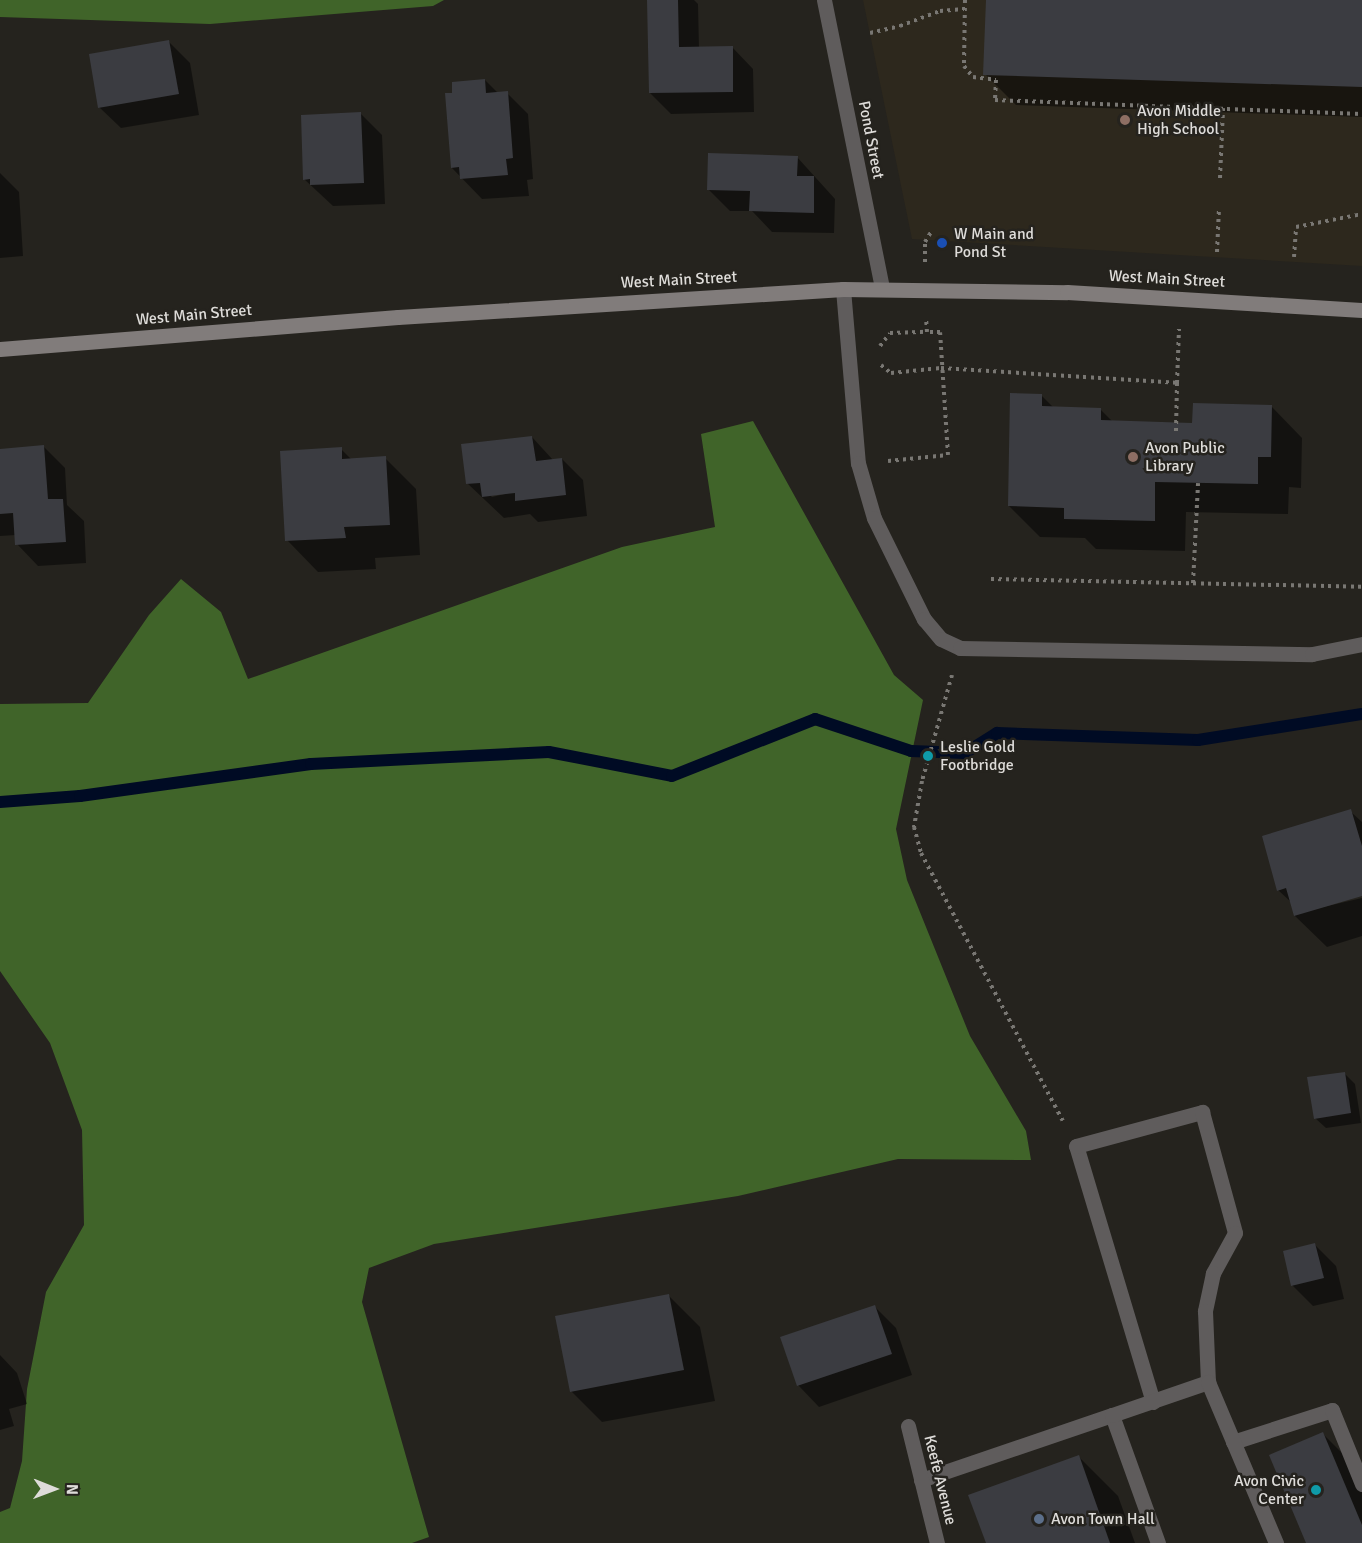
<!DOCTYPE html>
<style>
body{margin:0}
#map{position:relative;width:1362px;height:1543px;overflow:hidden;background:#25231e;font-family:Signika,sans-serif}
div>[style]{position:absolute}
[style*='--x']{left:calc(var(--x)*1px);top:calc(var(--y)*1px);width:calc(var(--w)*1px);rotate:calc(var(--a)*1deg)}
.built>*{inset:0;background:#2d281d}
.forest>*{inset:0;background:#406429}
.shadow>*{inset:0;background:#0007}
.stream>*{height:12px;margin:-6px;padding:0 6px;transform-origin:6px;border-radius:6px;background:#000b24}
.building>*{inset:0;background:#3b3c41}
.path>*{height:4px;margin-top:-2px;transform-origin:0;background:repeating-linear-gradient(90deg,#797773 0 3px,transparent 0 7.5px)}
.service>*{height:15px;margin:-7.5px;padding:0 7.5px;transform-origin:7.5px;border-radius:7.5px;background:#5f5c5c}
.minor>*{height:15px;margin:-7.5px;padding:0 7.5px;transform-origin:7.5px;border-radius:7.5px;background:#5f5c5c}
.tertiary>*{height:15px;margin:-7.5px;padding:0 7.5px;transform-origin:7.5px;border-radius:7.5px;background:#5f5c5c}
.secondary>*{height:15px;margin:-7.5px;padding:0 7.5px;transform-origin:7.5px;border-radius:7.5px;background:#817c7b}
.dots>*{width:16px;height:16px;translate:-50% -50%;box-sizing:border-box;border:3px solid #25231e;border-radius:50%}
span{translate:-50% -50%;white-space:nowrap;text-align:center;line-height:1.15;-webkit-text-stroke:5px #25231e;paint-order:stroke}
.poi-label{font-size:16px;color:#dedcd9}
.left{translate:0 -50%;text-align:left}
.right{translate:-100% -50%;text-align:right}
.street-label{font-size:16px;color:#dedcd9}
.north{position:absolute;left:24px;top:1459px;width:60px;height:60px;-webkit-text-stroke:4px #25231e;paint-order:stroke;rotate:91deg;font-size:16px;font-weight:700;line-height:24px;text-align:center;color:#dedcd9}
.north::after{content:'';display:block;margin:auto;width:21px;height:27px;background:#dedcd9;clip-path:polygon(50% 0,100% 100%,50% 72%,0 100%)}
</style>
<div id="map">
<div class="built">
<i style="clip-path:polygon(863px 0,1362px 0,1362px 266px,912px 239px)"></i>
</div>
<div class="forest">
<i style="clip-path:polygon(0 0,444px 0,433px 6px,210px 24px,0 17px)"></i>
<i style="clip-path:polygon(753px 421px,894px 675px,923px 700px,896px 829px,907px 880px,970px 1036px,1026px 1131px,1031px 1160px,898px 1159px,738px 1196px,434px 1244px,369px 1268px,362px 1302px,429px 1537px,412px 1543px,0 1543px,0 1512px,10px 1508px,22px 1461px,27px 1389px,46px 1292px,84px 1225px,82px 1130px,50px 1043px,0 971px,0 704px,88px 703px,149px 615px,181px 579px,221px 612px,248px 679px,622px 547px,715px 527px,701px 434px)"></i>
</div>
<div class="shadow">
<i style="clip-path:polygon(649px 0,694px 0,698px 4px,699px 48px,732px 47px,753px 69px,754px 112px,671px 114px,650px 93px)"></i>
<i style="clip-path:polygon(988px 0,1362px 0,1362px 117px,1016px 105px,985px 74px)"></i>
<i style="clip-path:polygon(169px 42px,190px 63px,199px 115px,121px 128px,99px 107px)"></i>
<i style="clip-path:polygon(485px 80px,498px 93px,507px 93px,528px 114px,533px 179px,527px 180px,529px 196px,482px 199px,452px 168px,454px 94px)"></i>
<i style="clip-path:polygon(361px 114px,382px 135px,385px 204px,333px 206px,304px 179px)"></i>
<i style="clip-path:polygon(797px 157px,835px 199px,834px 233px,772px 232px,752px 211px,730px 211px,708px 189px)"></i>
<i style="clip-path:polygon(0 173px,19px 192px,23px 256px,0 258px)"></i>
<i style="clip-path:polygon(1041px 395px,1054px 408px,1101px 410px,1113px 422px,1194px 424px,1271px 406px,1302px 438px,1301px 488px,1289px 487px,1288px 514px,1186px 512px,1185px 551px,1096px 549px,1085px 538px,1040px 537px,1009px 506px)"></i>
<i style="clip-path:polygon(evenodd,532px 437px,553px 460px,562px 459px,583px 480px,587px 516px,538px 522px,530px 514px,504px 518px,467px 483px,532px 437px,522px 490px,492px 497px,489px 494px,522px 490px)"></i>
<i style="clip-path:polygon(44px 447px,65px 468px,67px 505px,84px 521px,86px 563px,38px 566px,17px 544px,16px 535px,0 536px,0 450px)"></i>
<i style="clip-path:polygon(341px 449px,352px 460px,385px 458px,416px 489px,420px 555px,375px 558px,376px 569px,318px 572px,287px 540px)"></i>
<i style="clip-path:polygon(1350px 811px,1362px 822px,1362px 895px,1306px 911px,1362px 898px,1362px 936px,1327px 947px,1295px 916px,1292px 903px,1278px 890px)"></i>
<i style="clip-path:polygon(1344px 1073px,1355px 1084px,1361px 1123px,1326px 1128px,1315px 1118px)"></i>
<i style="clip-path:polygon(1315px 1245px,1336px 1266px,1344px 1299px,1313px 1306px,1292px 1285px)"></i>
<i style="clip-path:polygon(669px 1296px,700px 1327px,715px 1401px,602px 1422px,571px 1391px)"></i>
<i style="clip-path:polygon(875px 1307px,896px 1328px,912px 1375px,819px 1407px,798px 1385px)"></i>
<i style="clip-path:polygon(0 1355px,17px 1373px,27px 1404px,9px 1409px,14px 1426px,0 1430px)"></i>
<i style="clip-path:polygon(1323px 1434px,1354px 1465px,1362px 1485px,1362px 1543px,1308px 1543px)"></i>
<i style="clip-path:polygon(1078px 1456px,1118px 1496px,1135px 1543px,987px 1543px)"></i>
</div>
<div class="stream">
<i style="--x:0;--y:802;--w:80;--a:-4.3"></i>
<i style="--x:80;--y:796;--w:233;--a:-7.9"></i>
<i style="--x:311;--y:764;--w:238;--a:-2.9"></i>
<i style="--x:549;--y:752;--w:125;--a:11"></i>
<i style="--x:672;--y:776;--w:154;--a:-21.7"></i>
<i style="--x:815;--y:719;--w:101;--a:18.4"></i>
<i style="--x:911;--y:751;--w:54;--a:2.1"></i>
<i style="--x:965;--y:753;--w:38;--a:-32"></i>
<i style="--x:997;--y:733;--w:201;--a:2"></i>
<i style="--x:1198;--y:740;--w:166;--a:-9"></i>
</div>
<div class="building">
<i style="clip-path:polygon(647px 0,678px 0,679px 47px,733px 46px,733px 92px,649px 93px)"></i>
<i style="clip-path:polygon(986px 0,1362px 0,1362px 87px,983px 75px)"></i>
<i style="clip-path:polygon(169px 40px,179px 94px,98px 108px,89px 54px)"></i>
<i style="clip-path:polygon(485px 79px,486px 93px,508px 91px,513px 158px,506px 159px,508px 175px,460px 179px,459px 167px,451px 168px,445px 93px,452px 93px,452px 82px)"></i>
<i style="clip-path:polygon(361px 112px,364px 183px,310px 185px,310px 179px,303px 180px,301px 115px)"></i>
<i style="clip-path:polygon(708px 153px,798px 156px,797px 176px,814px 176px,814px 213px,749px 211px,750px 191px,707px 190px)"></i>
<i style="clip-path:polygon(1010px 393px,1042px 394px,1042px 406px,1101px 408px,1101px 420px,1192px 423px,1193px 403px,1272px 405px,1271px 457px,1258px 457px,1258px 484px,1155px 482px,1155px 521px,1064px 519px,1064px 508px,1008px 506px)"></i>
<i style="clip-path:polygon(532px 436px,536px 461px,562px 458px,566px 495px,515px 501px,515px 493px,482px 497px,480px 483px,466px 484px,461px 444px)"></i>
<i style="clip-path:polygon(44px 445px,48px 499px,63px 499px,66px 542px,15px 545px,13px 513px,0 514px,0 449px)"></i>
<i style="clip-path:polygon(342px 447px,342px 459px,386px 456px,390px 525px,344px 527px,346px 538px,285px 541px,280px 451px)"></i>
<i style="clip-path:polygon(1351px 809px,1362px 846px,1362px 896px,1294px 916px,1286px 888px,1277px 891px,1262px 836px)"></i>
<i style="clip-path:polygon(1345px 1072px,1351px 1113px,1314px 1119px,1307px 1077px)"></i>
<i style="clip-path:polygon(1315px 1243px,1324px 1278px,1291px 1286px,1283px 1251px)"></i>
<i style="clip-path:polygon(669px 1294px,684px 1370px,570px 1392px,555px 1316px)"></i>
<i style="clip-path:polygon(875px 1305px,892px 1354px,797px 1386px,780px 1337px)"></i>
<i style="clip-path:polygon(1323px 1432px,1362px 1525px,1362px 1543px,1306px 1543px,1269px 1455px)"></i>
<i style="clip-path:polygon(1079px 1455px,1110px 1543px,986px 1543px,968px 1495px)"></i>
</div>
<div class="path">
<i style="--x:965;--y:0;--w:66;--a:90.9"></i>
<i style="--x:964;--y:66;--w:14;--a:51"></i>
<i style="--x:973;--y:77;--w:23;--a:7"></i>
<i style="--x:996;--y:80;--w:20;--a:93"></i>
<i style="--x:995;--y:100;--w:367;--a:2.2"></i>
<i style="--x:870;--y:33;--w:31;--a:-13"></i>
<i style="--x:900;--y:26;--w:43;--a:-20.6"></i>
<i style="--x:940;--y:11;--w:24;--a:-5"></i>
<i style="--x:1220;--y:178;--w:70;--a:-87.5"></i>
<i style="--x:1217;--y:252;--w:44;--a:-87.4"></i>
<i style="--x:1294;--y:257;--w:30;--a:-86"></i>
<i style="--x:1296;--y:227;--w:67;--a:-11.1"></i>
<i style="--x:925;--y:262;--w:20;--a:-90"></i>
<i style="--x:925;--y:242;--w:12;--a:-59"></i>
<i style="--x:880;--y:346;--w:16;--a:-52"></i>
<i style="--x:890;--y:333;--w:37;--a:-2"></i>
<i style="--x:881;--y:365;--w:13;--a:39"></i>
<i style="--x:891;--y:373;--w:50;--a:-5.7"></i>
<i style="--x:941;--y:368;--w:236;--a:3.6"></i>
<i style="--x:1177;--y:383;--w:48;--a:91.2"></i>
<i style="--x:1177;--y:383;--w:54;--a:-87.9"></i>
<i style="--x:888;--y:461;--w:60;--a:-5.7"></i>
<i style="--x:948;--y:455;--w:123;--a:-93.7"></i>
<i style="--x:940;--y:332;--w:13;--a:180"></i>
<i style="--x:927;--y:332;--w:14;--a:-94"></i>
<i style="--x:991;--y:579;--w:371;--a:1.2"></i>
<i style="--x:1193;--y:583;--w:100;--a:-87.1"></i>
<i style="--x:952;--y:675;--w:110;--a:105.8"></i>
<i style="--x:922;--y:781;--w:47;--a:99.9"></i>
<i style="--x:914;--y:827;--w:27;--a:75"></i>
<i style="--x:921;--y:853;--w:303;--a:62.1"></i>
</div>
<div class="service">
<i style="--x:843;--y:289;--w:175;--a:85.1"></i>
<i style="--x:858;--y:463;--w:57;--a:73.8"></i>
<i style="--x:874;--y:518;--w:113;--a:63.7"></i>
<i style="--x:924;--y:619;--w:26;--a:50"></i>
<i style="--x:941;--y:639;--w:21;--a:25"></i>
<i style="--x:960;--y:648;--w:352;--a:1"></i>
<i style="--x:1312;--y:654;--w:51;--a:-11.3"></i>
<i style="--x:1153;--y:1402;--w:267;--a:-106.7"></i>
<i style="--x:1076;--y:1146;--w:131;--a:-15.1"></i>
<i style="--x:1202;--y:1112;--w:125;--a:74.7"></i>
<i style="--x:1235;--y:1233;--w:46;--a:118.8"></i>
<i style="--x:1213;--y:1273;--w:39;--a:102"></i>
<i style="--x:1205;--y:1311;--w:71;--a:87.6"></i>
<i style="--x:1233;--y:1442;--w:104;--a:-17.9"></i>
<i style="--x:1332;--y:1410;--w:80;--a:67.9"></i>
<i style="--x:921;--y:1480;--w:202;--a:-18.8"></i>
<i style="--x:1158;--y:1543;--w:136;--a:-109.8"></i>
<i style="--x:1112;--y:1415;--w:102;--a:-19"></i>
<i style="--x:1208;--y:1382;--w:175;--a:67.1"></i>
</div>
<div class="minor">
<i style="--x:908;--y:1426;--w:121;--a:76.1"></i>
</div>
<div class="tertiary">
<i style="--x:824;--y:0;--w:294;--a:78.6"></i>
</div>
<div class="secondary">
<i style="--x:0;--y:349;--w:399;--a:-4.6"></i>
<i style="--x:398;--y:317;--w:446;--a:-3.6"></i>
<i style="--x:843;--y:289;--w:224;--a:0.8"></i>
<i style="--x:1067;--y:292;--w:296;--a:3.5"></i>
</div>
<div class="dots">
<i style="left:1125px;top:120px;background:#8d6e63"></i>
<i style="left:942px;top:243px;background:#1a4fb4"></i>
<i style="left:1133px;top:457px;background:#8d6e63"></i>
<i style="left:928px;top:756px;background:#0f9aa8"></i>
<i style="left:1316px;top:1490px;background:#0f9aa8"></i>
<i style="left:1039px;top:1519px;background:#5c6f8a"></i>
</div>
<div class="poi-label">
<span class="left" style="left:1137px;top:120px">Avon Middle<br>High School</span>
<span class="left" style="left:954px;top:243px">W Main and<br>Pond St</span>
<span class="left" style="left:1145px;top:457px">Avon Public<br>Library</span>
<span class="left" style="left:940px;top:756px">Leslie Gold<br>Footbridge</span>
<span class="right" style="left:1304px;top:1490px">Avon Civic<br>Center</span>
<span class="left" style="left:1051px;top:1519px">Avon Town Hall</span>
</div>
<div class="street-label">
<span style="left:871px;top:140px;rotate:79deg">Pond Street</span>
<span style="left:1167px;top:279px;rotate:3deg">West Main Street</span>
<span style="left:679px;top:280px;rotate:-3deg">West Main Street</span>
<span style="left:194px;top:315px;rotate:-5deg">West Main Street</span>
<span style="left:940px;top:1480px;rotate:76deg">Keefe Avenue</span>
</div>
<div class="north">N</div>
</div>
